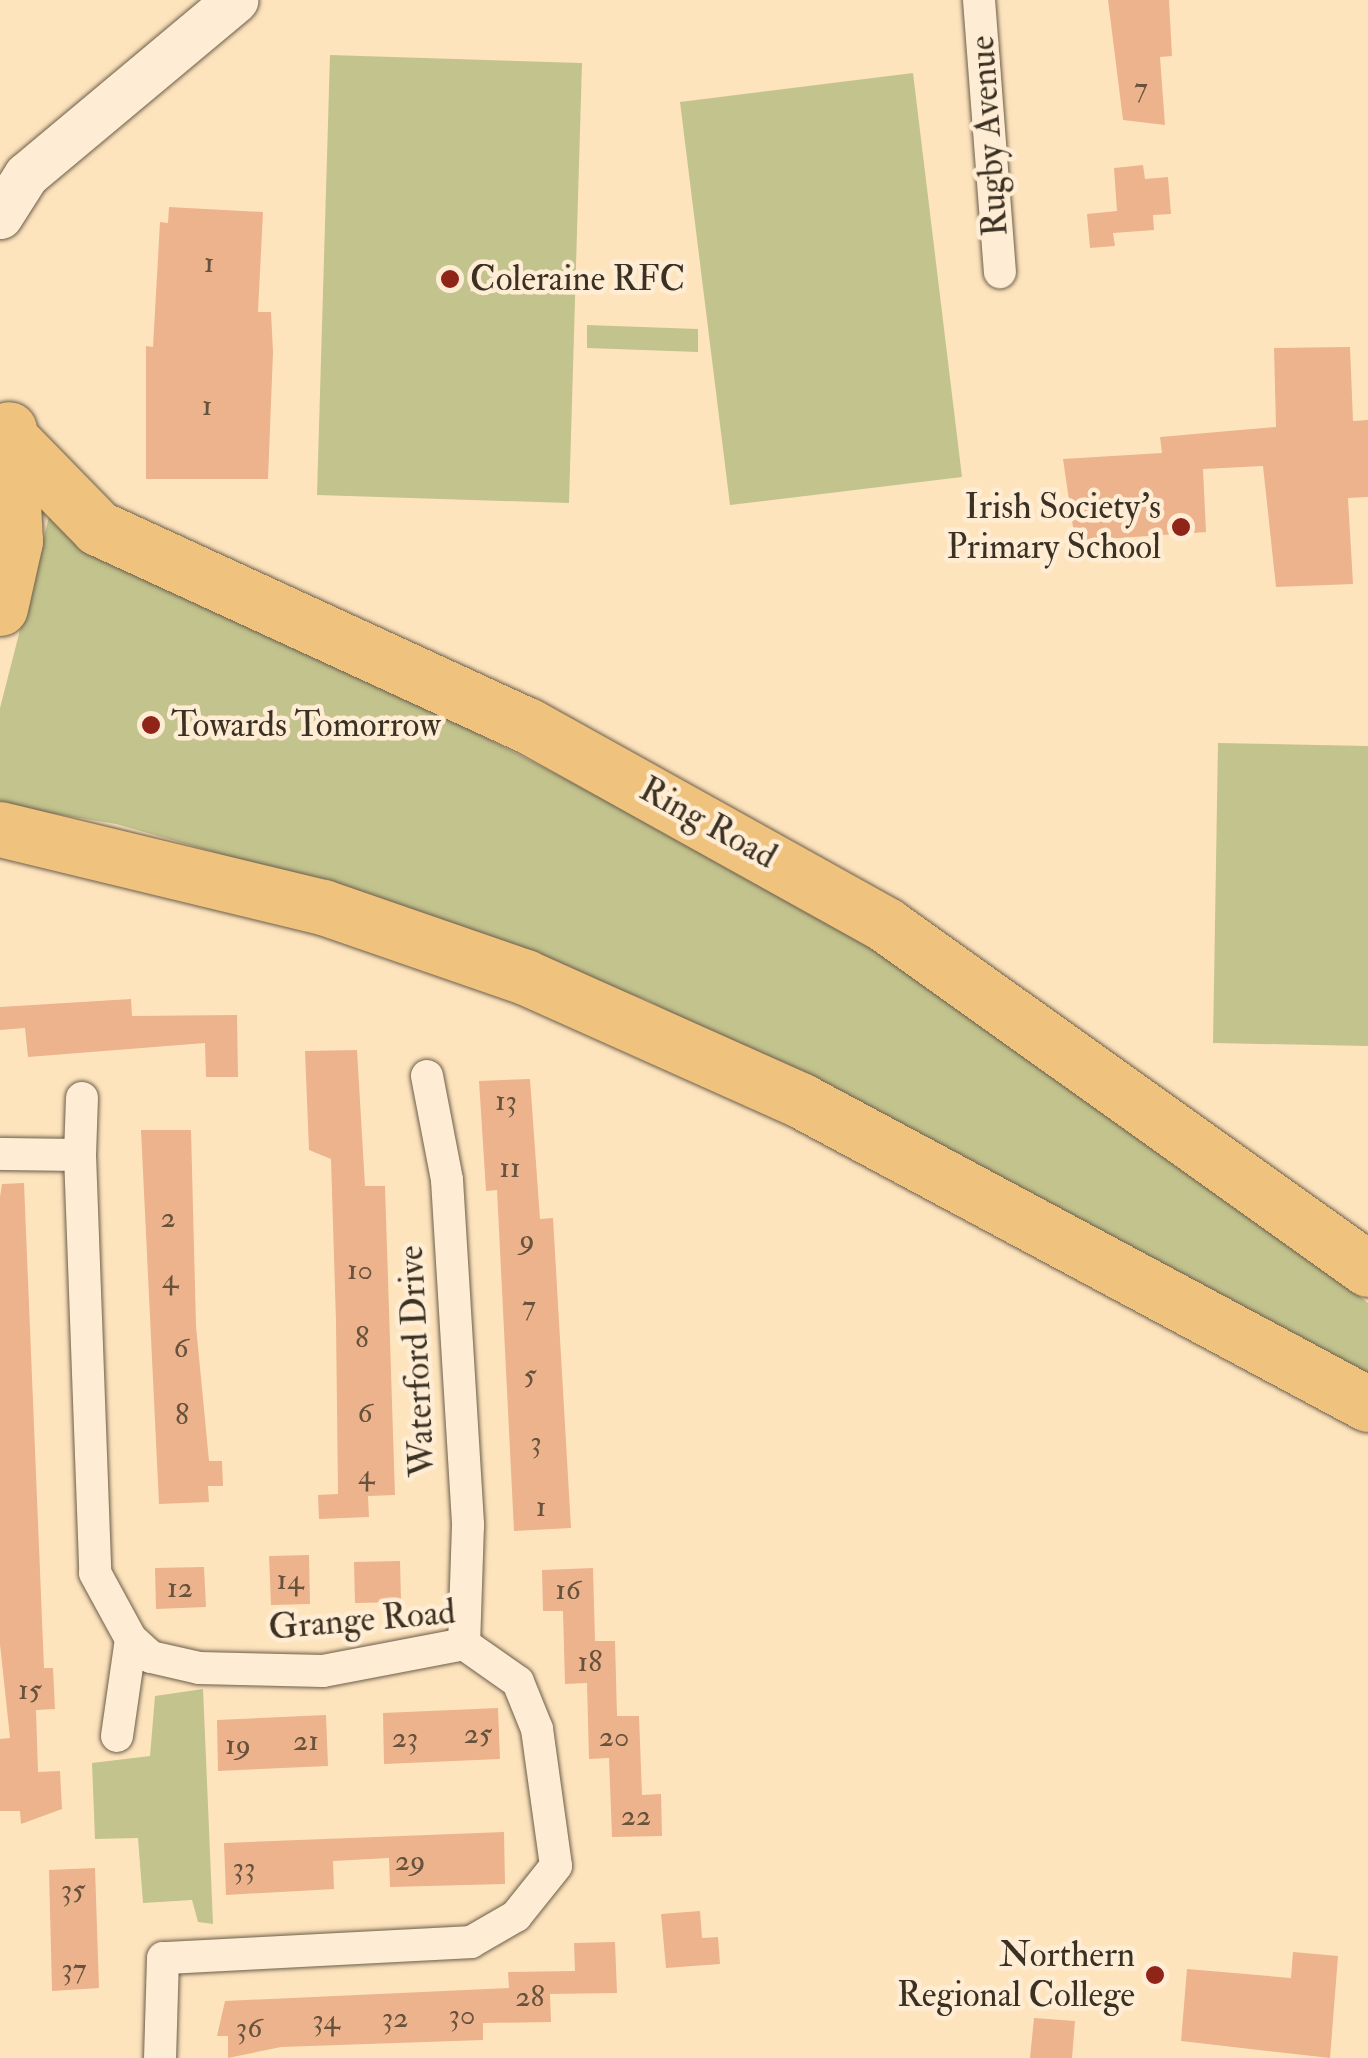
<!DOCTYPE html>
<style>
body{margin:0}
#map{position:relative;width:1368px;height:2058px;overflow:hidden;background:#fee4bd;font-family:"IM FELL Double Pica",serif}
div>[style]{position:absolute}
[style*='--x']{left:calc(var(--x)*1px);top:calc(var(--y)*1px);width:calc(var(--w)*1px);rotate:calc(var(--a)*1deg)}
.green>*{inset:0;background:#c3c38e}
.building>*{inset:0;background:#ecb38c}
.roads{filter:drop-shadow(0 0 2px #6c5e4a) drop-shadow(0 0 2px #6c5e4a)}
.street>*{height:32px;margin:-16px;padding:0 16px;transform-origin:16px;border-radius:16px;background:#feedd4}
.secondary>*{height:45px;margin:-22.5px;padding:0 22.5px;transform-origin:22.5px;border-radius:22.5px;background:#feedd4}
.highway>*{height:55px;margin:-27.5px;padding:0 27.5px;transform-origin:27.5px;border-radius:27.5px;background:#efc27e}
.dots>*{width:28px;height:28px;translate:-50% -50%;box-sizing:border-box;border:5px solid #feedd4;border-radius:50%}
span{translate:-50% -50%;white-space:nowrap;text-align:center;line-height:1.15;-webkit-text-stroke:9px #feedd4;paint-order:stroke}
.number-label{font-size:30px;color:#67523d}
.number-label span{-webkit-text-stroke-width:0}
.street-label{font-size:35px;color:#3b3123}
.poi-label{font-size:35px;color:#3b3123}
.left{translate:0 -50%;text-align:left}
.right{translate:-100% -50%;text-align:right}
</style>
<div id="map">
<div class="green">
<i style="clip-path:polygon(330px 55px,582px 63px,569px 503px,317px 495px)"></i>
<i style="clip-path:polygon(913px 73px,962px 477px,730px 505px,680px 102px)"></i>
<i style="clip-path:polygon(587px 325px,698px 329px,698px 352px,587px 348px)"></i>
<i style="clip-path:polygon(50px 513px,847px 924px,1147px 1128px,1368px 1303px,1368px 1385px,647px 1000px,291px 874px,116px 824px,0 805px,0 708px)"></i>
<i style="clip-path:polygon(1218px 743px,1368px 746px,1368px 1046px,1213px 1043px)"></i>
<i style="clip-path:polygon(203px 1689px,208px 1805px,213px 1924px,198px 1922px,192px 1900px,143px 1903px,138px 1838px,95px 1839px,92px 1763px,150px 1756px,155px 1696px)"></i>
</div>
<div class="building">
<i style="clip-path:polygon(1108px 0,1169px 0,1172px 56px,1160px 57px,1165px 125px,1123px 120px)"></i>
<i style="clip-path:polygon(1143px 165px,1145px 179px,1168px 177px,1171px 214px,1153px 215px,1154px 230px,1113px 233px,1115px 246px,1090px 248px,1087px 214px,1117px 211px,1114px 168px)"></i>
<i style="clip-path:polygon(169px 207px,263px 212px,258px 312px,271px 312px,273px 352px,268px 479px,146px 479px,146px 346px,153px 347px,160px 222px,168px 223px)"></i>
<i style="clip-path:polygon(1350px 347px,1353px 421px,1368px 420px,1368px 497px,1348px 498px,1353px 584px,1276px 587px,1263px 466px,1203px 469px,1206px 532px,1075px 541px,1063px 459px,1162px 453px,1160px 437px,1276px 427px,1274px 348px)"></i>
<i style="clip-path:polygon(131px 999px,132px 1016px,237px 1015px,238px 1077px,206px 1077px,205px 1043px,28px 1057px,25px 1028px,0 1030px,0 1007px)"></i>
<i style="clip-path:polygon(357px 1050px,365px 1186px,385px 1186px,395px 1495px,368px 1496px,369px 1517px,319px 1519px,318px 1495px,338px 1494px,336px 1322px,331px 1159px,309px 1150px,305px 1051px)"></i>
<i style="clip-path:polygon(530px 1079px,540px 1219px,553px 1218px,571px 1528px,514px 1531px,497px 1190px,486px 1191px,479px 1081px)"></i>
<i style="clip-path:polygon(141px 1130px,191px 1130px,196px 1326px,209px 1461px,222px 1461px,223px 1486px,208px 1486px,209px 1502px,159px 1504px)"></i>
<i style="clip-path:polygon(24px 1183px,44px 1668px,53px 1668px,55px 1709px,36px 1710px,38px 1772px,60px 1771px,62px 1809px,21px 1824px,20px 1811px,0 1811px,0 1739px,10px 1738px,0 1644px,0 1197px,2px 1184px)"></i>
<i style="clip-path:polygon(309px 1555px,310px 1604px,271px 1605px,269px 1556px)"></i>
<i style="clip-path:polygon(400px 1561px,401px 1602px,355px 1603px,354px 1562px)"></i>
<i style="clip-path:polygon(204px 1567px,206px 1607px,156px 1609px,155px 1568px)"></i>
<i style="clip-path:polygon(593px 1568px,595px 1641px,615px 1641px,617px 1716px,639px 1716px,642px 1795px,661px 1794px,662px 1836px,612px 1837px,609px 1758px,589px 1759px,587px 1683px,565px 1684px,563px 1611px,543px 1611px,542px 1570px)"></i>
<i style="clip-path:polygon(498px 1708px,500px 1759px,384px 1764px,383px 1713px)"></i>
<i style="clip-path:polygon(326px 1715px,328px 1766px,218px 1771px,217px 1720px)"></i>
<i style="clip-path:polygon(504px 1832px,505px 1884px,390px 1887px,389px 1858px,333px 1861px,334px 1889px,226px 1895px,224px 1843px)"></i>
<i style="clip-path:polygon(95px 1868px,99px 1988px,52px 1991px,49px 1870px)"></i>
<i style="clip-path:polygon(700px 1911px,702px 1938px,718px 1937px,720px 1964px,666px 1968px,661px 1914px)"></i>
<i style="clip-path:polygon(615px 1942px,617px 1993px,550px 1994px,551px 2022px,483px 2023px,483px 2040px,281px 2047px,228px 2058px,228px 2036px,217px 2036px,225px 2001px,509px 1988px,508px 1972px,575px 1971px,574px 1943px)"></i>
<i style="clip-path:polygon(1293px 1952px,1338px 1956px,1330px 2058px,1181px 2041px,1187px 1969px,1291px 1978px)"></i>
<i style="clip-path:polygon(1034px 2018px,1075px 2021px,1072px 2058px,1030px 2058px)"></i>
</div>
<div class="roads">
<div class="street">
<i style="--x:979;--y:0;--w:273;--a:85.6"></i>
<i style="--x:427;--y:1076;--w:106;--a:79.1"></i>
<i style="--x:447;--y:1180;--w:346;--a:86.5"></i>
<i style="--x:468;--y:1525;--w:119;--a:91.9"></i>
<i style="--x:0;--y:1154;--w:80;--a:0.7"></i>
<i style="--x:80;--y:1155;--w:418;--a:87.9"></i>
<i style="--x:95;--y:1573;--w:75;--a:61.4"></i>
<i style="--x:131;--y:1639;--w:27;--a:42"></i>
<i style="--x:151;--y:1657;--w:49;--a:12.9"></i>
<i style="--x:199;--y:1668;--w:124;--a:1.4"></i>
<i style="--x:323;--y:1671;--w:144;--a:-10.8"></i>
<i style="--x:464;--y:1644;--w:66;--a:35.1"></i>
<i style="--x:518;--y:1682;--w:51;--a:68"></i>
<i style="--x:537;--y:1729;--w:138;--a:82.1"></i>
<i style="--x:556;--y:1866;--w:64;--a:128.7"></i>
<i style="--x:516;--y:1916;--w:52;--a:150"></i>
<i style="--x:471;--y:1942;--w:308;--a:177"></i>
<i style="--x:163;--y:1958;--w:100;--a:91.7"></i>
<i style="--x:80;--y:1155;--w:57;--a:-88"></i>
<i style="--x:117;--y:1736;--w:98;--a:-81.8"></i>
</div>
<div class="secondary">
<i style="--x:0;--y:216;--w:49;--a:-57.6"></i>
<i style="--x:26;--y:175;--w:273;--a:-39.9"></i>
</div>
<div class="highway">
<i style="--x:15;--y:443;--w:119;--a:45.7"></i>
<i style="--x:98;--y:528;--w:472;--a:24.7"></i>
<i style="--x:527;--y:725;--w:411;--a:29.1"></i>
<i style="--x:886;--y:925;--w:592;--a:35.52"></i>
<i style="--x:0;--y:608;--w:69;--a:-77.4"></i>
<i style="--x:15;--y:541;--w:112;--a:-93.1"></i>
<i style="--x:0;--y:829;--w:332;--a:13.6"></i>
<i style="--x:323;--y:907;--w:214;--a:19.1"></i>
<i style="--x:525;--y:977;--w:301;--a:24.1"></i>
<i style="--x:800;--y:1100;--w:644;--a:28.16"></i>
</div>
</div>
<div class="dots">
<i style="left:450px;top:279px;background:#8f2418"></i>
<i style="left:1181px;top:527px;background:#8f2418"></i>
<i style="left:151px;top:725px;background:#8f2418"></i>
<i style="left:1155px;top:1975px;background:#8f2418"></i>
</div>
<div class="number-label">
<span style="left:1141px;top:88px">7</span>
<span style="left:209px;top:263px">1</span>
<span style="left:207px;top:406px">1</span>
<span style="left:506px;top:1101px">13</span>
<span style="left:510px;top:1168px">11</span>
<span style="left:168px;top:1218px">2</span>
<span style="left:527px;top:1240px">9</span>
<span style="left:360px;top:1270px">10</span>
<span style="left:170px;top:1279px">4</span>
<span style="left:529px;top:1306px">7</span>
<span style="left:362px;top:1338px">8</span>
<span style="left:181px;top:1348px">6</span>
<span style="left:530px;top:1375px">5</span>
<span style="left:365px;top:1413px">6</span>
<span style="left:182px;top:1415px">8</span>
<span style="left:536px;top:1442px">3</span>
<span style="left:366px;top:1475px">4</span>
<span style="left:541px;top:1507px">1</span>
<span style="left:290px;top:1580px">14</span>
<span style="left:180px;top:1588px">12</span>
<span style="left:568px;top:1590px">16</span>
<span style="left:590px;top:1662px">18</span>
<span style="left:30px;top:1690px">15</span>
<span style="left:478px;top:1734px">25</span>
<span style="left:614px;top:1737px">20</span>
<span style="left:405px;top:1738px">23</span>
<span style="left:306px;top:1741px">21</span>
<span style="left:238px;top:1745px">19</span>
<span style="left:636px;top:1816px">22</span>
<span style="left:410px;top:1861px">29</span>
<span style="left:244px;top:1868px">33</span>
<span style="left:73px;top:1890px">35</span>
<span style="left:74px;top:1969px">37</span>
<span style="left:530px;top:1997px">28</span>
<span style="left:462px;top:2015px">30</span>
<span style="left:395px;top:2018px">32</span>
<span style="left:326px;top:2020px">34</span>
<span style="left:249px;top:2028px">36</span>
</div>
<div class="street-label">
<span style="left:989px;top:136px;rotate:-94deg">Rugby Avenue</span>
<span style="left:708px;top:823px;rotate:29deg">Ring Road</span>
<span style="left:417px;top:1361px;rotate:-93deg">Waterford Drive</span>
<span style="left:362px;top:1620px;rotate:-5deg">Grange Road</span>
</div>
<div class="poi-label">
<span class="left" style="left:470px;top:279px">Coleraine RFC</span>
<span class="right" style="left:1161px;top:527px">Irish Society's<br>Primary School</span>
<span class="left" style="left:171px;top:725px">Towards Tomorrow</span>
<span class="right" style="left:1135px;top:1975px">Northern<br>Regional College</span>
</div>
</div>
